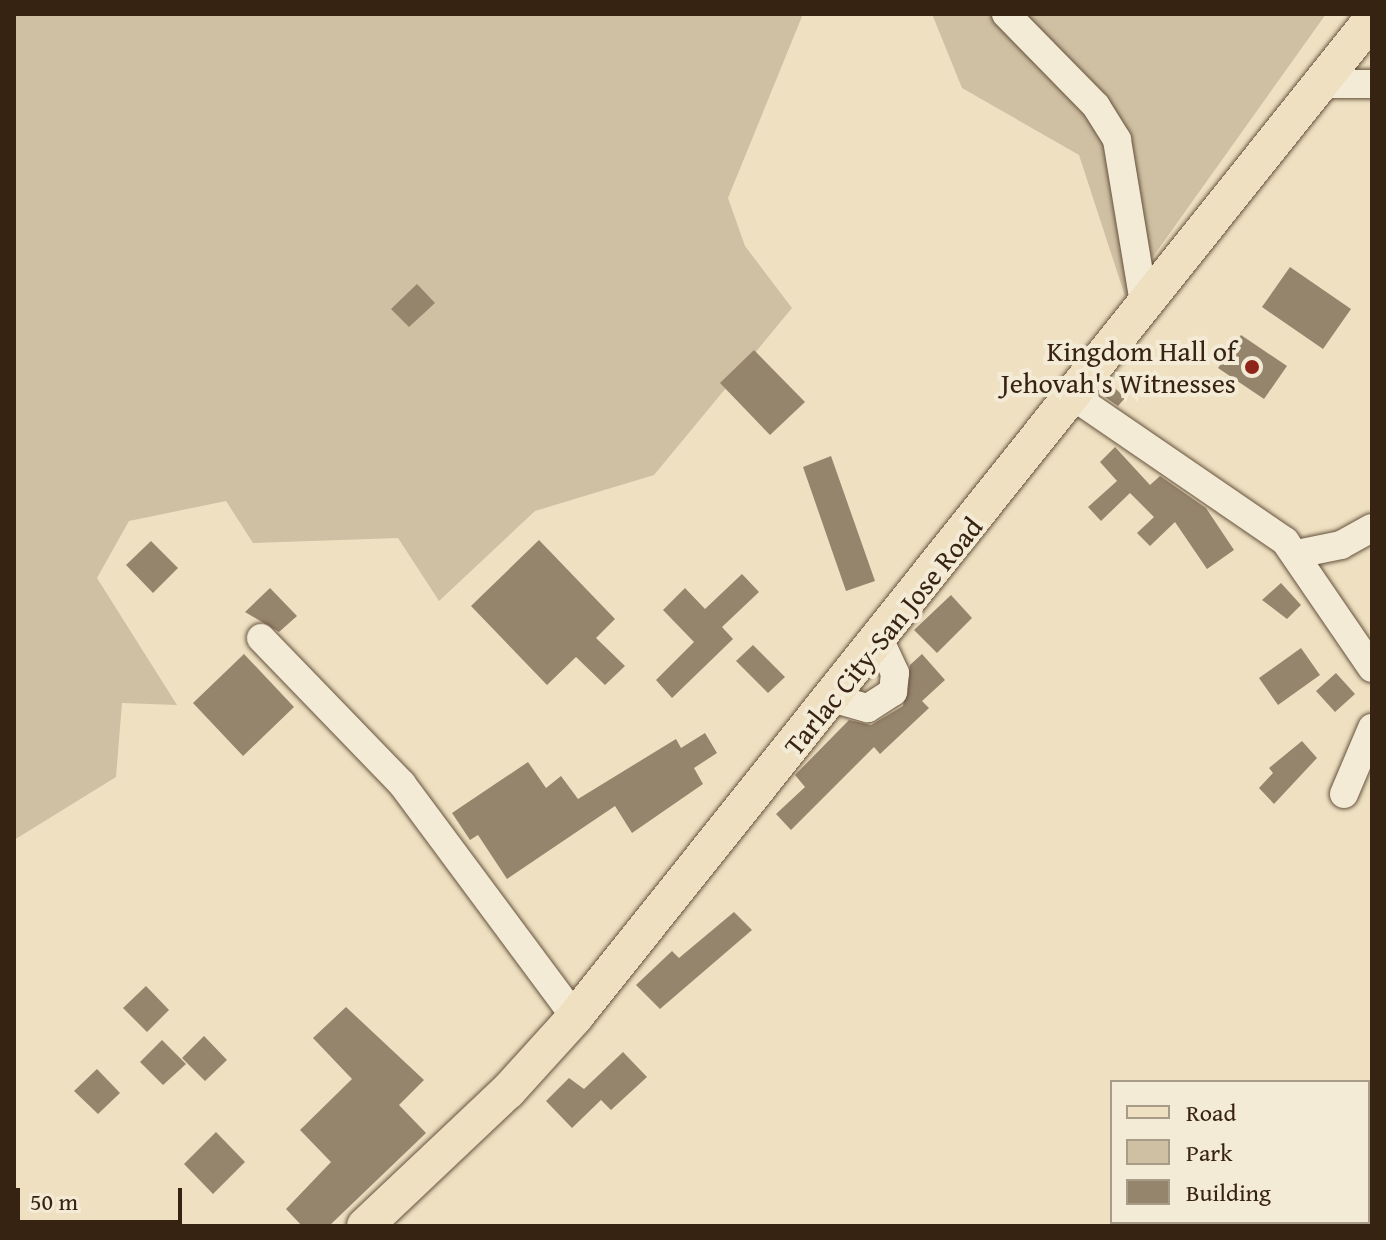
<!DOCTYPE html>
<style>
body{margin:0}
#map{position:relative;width:1386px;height:1240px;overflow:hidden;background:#eee0c1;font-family:"Gentium Book Plus",serif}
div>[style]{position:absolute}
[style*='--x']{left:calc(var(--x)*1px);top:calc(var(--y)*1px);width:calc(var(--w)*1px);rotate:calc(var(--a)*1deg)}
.green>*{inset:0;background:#cfc0a3}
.building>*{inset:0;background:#96856d}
.roads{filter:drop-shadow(0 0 2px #65523d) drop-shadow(0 0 2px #65523d)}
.minor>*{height:28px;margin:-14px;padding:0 14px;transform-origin:14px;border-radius:14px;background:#f4ebd7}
.major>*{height:36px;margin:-18px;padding:0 18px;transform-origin:18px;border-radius:18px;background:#eee0c1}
.dots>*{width:22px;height:22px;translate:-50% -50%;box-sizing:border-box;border:4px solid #f4ebd7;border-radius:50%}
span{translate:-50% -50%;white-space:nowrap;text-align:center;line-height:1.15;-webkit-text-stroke:8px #f4ebd7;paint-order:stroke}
.poi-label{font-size:28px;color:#372311}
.right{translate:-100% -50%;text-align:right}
.street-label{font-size:28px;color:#372311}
.frame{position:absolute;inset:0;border:16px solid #372311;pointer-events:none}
.legend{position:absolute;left:1110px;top:1080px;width:260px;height:144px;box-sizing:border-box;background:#f4ebd7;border:2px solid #a89b88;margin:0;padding:10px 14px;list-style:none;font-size:24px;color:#372311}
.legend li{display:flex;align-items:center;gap:16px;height:40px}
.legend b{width:40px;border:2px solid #a89b88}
.scale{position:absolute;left:16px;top:1188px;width:166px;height:36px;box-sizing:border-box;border:4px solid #372311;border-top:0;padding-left:10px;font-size:24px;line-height:28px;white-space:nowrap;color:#372311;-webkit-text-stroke:6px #f4ebd7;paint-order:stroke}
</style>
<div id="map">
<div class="green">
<i style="clip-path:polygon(14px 14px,803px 14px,728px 198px,745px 246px,792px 308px,654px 475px,535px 511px,439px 601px,398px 538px,253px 543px,226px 501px,129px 521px,97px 578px,177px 705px,122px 703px,116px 777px,14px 840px)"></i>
<i style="clip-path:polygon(932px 14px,1326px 14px,1125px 296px,1079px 155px,962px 88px)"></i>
</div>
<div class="building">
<i style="clip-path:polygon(1290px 267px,1351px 309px,1323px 349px,1262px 307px)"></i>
<i style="clip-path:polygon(417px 284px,435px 303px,409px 327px,391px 309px)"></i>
<i style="clip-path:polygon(1241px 335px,1287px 366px,1264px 399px,1218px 368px)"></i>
<i style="clip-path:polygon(754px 350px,805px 402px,770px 435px,720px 383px)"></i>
<i style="clip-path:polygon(1112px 385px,1125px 398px,1118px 406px,1102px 395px)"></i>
<i style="clip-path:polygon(1115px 447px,1150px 485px,1160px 476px,1206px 508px,1234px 550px,1207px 569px,1175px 522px,1150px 546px,1137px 533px,1154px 517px,1130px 493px,1101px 521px,1088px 507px,1117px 481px,1100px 462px)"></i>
<i style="clip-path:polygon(831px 456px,875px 581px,846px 591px,803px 467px)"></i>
<i style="clip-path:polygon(539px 540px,615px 619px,596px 638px,625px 666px,605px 685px,576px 657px,547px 685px,471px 606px)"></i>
<i style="clip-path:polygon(151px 541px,178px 568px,153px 593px,126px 565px)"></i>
<i style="clip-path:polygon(742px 574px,759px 592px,722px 627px,733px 639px,672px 698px,656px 680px,694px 642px,663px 610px,685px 588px,705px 609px)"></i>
<i style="clip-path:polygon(1281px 583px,1301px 605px,1287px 619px,1262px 600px)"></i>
<i style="clip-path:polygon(270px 588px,297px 616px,279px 632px,245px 612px)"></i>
<i style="clip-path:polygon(951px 595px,972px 618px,937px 653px,914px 630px)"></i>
<i style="clip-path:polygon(753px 645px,785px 677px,768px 693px,736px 661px)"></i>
<i style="clip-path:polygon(1301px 648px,1320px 675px,1278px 705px,1259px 678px)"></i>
<i style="clip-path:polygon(244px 654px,294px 707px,243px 756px,193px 703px)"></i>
<i style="clip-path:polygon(922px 654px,945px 680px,922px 701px,929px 708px,880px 754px,874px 747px,791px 830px,776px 814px,805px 787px,795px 775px,849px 720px,871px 725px,903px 706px,910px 665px)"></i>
<i style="clip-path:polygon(1336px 673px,1355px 694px,1335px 712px,1316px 691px)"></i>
<i style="clip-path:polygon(705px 733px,717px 753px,694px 768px,703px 784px,632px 833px,615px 806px,507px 879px,478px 835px,470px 840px,452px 813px,528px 762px,546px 788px,561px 776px,578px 799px,676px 739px,681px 748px)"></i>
<i style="clip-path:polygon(1302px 741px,1317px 758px,1274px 804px,1259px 788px,1273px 773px,1269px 768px)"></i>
<i style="clip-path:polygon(734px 912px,752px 930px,660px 1009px,636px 985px,672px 951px,679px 958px)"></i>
<i style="clip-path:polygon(146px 986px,169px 1010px,147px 1032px,123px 1008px)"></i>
<i style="clip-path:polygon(346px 1007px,424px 1080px,399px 1105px,426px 1133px,329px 1226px,302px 1226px,286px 1209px,331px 1162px,300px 1130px,352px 1079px,313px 1038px)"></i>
<i style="clip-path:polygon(204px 1036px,227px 1060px,205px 1081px,182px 1058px)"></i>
<i style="clip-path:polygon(162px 1040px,186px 1064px,163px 1085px,140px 1062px)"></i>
<i style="clip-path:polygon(623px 1052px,647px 1077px,611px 1110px,601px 1100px,572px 1128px,546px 1101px,569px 1078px,584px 1089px)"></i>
<i style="clip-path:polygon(97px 1069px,120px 1093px,98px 1114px,74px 1091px)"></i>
<i style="clip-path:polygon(216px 1132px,245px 1162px,213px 1194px,184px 1164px)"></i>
</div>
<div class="roads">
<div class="minor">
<i style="--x:1006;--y:14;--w:129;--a:45.6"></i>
<i style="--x:1096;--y:106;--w:40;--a:58"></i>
<i style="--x:1117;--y:140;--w:171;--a:80.6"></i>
<i style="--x:1323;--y:84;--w:49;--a:0"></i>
<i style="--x:1076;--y:398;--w:253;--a:34.4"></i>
<i style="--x:1285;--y:541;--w:154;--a:55.6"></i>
<i style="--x:1297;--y:554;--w:45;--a:-11.6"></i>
<i style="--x:1341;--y:545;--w:35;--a:-29"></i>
<i style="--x:261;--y:638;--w:203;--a:46"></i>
<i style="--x:402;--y:784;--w:290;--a:53.4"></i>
<i style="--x:832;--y:698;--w:37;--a:16"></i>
<i style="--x:868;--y:708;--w:30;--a:-33"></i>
<i style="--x:893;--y:692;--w:19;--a:-84"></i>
<i style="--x:895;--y:673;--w:35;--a:-115"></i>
<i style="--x:1344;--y:794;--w:72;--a:-67"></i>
</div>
<div class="major">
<i style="--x:365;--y:1226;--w:197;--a:-43.4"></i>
<i style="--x:508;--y:1091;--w:100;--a:-47.8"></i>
<i style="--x:575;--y:1017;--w:1277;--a:-51.39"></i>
</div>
</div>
<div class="dots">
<i style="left:1252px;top:367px;background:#8f2418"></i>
</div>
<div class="poi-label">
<span class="right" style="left:1236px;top:367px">Kingdom Hall of<br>Jehovah's Witnesses</span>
</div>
<div class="street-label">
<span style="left:883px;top:636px;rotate:-51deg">Tarlac City-San Jose Road</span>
</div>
<div class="frame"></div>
<ul class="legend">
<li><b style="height:10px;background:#eee0c1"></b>Road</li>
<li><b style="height:22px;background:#cfc0a3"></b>Park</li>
<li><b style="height:22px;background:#96856d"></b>Building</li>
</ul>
<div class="scale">50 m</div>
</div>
